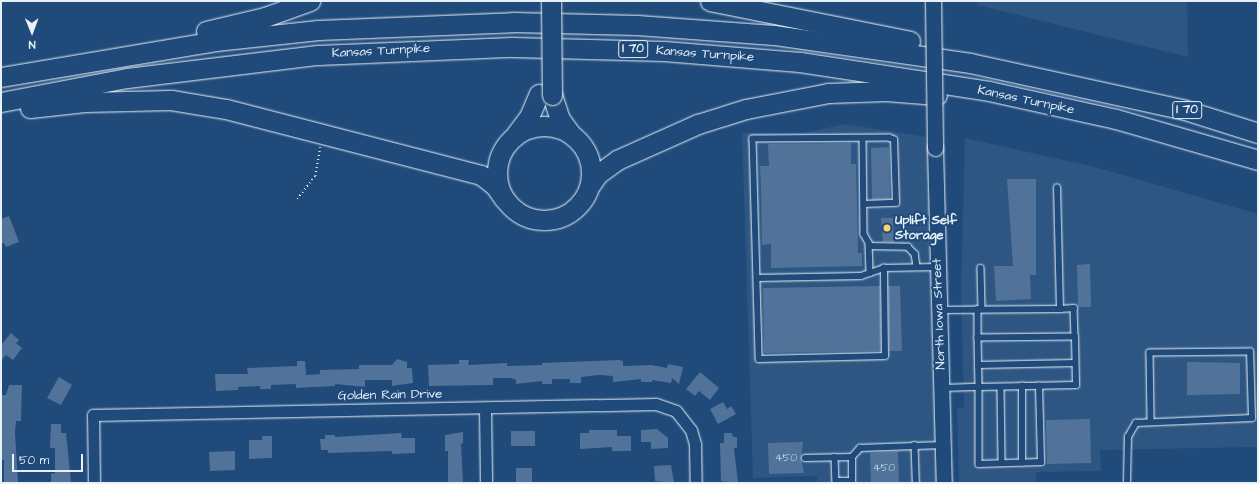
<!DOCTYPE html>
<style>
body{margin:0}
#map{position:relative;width:1259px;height:484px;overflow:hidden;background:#1f4a7a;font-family:"Architects Daughter",sans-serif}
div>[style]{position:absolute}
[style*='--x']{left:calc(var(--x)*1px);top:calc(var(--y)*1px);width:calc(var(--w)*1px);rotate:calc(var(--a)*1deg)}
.built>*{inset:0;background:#2e5683}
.building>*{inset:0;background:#517399}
.path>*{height:1.5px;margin-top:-0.75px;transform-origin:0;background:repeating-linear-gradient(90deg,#e8f1f8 0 1px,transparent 0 4px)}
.roads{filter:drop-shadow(0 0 1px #e8f1f8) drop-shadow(0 0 1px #e8f1f8)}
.service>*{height:5.5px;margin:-2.75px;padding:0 2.75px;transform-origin:2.75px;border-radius:2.75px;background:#1f4a7a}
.minor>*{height:11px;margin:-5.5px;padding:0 5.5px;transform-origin:5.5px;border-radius:5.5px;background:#1f4a7a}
.secondary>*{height:15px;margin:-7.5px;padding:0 7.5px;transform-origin:7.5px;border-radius:7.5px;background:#1f4a7a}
.motorway>*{height:19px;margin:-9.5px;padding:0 9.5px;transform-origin:9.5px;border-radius:9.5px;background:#1f4a7a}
.motorway>.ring{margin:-9.5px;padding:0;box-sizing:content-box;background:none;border:19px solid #1f4a7a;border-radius:50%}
.bridges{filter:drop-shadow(0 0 1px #e8f1f8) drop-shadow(0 0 1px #e8f1f8)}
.secondary-bridge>*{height:15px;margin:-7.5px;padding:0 7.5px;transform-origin:7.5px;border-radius:7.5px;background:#1f4a7a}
.motorway-bridge>*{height:19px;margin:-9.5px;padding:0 9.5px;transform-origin:9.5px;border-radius:9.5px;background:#1f4a7a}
.dots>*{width:11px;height:11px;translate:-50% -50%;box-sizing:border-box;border:2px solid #1f4a7a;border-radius:50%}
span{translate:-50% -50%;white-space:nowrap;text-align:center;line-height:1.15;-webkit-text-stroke:4px #1f4a7a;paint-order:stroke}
.number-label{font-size:11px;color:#c2d2e0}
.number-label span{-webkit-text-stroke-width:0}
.shield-label span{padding:1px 3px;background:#1f4a7a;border:1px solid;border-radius:3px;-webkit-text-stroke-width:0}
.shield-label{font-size:12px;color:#e8f1f8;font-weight:700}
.street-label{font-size:13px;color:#e8f1f8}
.poi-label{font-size:13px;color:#e8f1f8;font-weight:700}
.left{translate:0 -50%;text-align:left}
.frame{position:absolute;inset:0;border:2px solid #e8f1f8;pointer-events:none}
.north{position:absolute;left:12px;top:12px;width:40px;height:40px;-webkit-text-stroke:3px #1f4a7a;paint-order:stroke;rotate:179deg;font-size:11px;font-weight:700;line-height:16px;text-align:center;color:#e8f1f8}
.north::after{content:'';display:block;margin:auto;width:14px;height:18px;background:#e8f1f8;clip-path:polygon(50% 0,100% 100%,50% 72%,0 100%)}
.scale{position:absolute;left:12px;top:454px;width:71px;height:18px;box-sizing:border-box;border:2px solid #e8f1f8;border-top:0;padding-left:5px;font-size:12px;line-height:14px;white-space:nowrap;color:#e8f1f8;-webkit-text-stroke:3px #1f4a7a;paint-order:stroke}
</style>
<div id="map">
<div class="built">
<i style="clip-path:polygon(977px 1px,1187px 1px,1188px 57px,977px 5px)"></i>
<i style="clip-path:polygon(845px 124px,927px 137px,937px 483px,817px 483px,817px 476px,753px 478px,742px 133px,803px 133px)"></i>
<i style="clip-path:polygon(965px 138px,1095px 167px,1258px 214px,1258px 447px,1100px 450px,1101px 471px,1036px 472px,1036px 483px,959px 483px,957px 409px,964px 408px,961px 292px)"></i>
</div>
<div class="building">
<i style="clip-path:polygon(851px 143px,851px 164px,856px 164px,858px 253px,862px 253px,862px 266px,771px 268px,771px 244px,762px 245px,761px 188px,760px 166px,769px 166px,768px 144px)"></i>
<i style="clip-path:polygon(889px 147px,890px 199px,872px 200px,871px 148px)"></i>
<i style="clip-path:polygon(1007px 179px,1036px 179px,1036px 275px,1030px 275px,1031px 299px,996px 301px,994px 266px,1013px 266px)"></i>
<i style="clip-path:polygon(9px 216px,19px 242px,6px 247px,4px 243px,1px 244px,1px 219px)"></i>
<i style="clip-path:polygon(881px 218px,893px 218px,894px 242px,883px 242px)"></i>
<i style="clip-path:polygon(1090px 264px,1091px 307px,1078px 307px,1077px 265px)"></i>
<i style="clip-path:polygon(880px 286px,881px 351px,764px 353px,763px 288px)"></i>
<i style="clip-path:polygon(888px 286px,900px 286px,902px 351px,889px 351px)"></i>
<i style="clip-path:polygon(11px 333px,19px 340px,16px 343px,22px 348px,13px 360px,6px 355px,1px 361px,1px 345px)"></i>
<i style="clip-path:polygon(397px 359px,407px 362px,407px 368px,412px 368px,413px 383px,392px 386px,392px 380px,365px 380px,365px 387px,335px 384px,335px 386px,296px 388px,296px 384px,271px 385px,271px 389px,260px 389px,260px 386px,238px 387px,238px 390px,216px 391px,215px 374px,248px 374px,247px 368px,297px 366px,297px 361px,305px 361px,306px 375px,320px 374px,320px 370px,359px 369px,359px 365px,392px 365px)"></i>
<i style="clip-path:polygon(459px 360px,469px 360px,468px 365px,507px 363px,507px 366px,542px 365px,542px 363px,619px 360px,623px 361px,623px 366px,651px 365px,667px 368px,668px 364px,683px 367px,679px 384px,672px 378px,671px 383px,652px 380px,652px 382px,641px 382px,641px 379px,613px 382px,613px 376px,599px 375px,581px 377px,581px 383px,570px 383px,570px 379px,552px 379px,552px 384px,542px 384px,542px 381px,516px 384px,516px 380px,511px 378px,493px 378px,493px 385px,429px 386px,428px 365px,459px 364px)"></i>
<i style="clip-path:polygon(1187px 362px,1240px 363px,1240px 394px,1187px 395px)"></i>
<i style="clip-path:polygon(700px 372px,719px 388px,710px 400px,699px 391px,695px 396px,686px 389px)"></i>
<i style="clip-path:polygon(59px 377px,72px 385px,61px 405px,47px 398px)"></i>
<i style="clip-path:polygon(9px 385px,22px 385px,21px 421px,16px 421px,15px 433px,18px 483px,4px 483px,4px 460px,1px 460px,2px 395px,6px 395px)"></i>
<i style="clip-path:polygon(723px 402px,727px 409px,731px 406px,736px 414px,718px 424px,710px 409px)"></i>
<i style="clip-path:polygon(1090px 419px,1091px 463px,1047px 464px,1046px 420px)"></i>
<i style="clip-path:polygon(51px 424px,61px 424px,61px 433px,66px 433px,71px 482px,51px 483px,51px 474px,55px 473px,55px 448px,50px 448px)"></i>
<i style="clip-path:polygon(657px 429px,668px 438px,668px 448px,651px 449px,651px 442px,641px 442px,641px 430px)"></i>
<i style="clip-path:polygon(589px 430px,617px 430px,617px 436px,631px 436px,631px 451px,612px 451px,612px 447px,580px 449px,580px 433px,589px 433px)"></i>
<i style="clip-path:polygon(511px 431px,535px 431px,535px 446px,511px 446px)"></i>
<i style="clip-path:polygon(463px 432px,463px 443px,461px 444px,463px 482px,448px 482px,448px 451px,445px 451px,445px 435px)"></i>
<i style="clip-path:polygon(401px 433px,402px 438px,415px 438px,415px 453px,392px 454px,392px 451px,328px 453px,328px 450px,321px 450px,320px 439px,325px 439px,325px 435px,335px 435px,335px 437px)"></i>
<i style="clip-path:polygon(724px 433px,732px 433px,733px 437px,737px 437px,737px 448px,734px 448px,738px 483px,721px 481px,720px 443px,724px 443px)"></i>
<i style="clip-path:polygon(262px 436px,272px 436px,272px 458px,249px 459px,249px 440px,262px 440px)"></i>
<i style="clip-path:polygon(803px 442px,801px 458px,804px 473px,769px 474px,768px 443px)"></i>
<i style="clip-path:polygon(235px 451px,235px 470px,210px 471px,209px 452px)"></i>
<i style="clip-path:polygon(898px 451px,899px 483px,871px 483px,870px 453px)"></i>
<i style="clip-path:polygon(671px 465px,674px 483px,655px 481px,654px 466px)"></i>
<i style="clip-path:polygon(516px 468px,532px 468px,532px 483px,516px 483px)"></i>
</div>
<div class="path">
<i style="--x:297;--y:199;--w:29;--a:-52"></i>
<i style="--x:315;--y:176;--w:29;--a:-80"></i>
</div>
<div class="roads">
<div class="service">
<i style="--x:863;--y:138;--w:96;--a:89.4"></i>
<i style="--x:864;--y:234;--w:10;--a:61"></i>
<i style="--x:869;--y:243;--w:30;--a:88"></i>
<i style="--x:864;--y:204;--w:32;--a:-2"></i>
<i style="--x:896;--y:203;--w:63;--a:-91.8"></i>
<i style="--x:894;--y:140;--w:5;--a:-158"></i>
<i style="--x:889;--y:138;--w:136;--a:179.6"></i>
<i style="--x:753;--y:139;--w:220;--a:88.4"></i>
<i style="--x:759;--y:359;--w:126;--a:-1.4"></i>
<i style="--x:885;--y:356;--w:88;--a:-90.7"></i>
<i style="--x:869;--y:246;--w:39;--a:1"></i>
<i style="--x:908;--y:247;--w:10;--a:45"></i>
<i style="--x:915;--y:254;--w:13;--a:81"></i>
<i style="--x:981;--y:268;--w:41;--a:88.6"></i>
<i style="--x:757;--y:278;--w:104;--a:-1.1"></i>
<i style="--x:861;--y:276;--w:24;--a:-19"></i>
<i style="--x:884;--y:268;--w:54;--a:-1.1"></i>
<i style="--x:978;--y:309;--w:29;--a:90"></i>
<i style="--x:1060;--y:309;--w:14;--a:-4"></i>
<i style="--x:1074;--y:308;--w:29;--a:88"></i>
<i style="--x:939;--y:310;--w:121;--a:-0.5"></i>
<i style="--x:1060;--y:309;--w:121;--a:-91.4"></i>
<i style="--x:978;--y:365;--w:97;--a:-1.2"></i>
<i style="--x:1001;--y:387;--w:76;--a:89.2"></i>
<i style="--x:943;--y:388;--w:36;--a:-2"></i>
<i style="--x:979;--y:387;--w:97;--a:-1.2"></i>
<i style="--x:1076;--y:385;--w:48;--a:-91.2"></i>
<i style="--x:1075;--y:337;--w:97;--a:179.4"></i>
<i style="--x:978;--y:338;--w:49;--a:88.8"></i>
<i style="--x:979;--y:387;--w:77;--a:90"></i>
<i style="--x:979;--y:464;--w:62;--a:-1.8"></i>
<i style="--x:1041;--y:462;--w:76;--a:-91.5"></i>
<i style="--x:915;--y:445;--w:38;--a:88"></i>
<i style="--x:835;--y:457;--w:24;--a:88"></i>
<i style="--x:836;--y:481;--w:16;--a:0"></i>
<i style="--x:852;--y:481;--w:24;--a:-90"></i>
<i style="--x:852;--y:457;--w:12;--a:-48"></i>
<i style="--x:860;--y:448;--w:83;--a:-2.1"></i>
<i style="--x:805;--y:458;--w:47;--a:-1.2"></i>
<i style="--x:1022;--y:463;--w:77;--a:-90"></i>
<i style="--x:1127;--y:483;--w:46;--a:-88.8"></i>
<i style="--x:1128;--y:437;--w:16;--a:-60"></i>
<i style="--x:1136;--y:423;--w:116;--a:-2.5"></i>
<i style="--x:1252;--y:418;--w:66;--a:-91.7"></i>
<i style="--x:1250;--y:352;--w:100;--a:179.4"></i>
<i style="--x:1150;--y:353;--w:67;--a:89.1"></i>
</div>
<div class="minor">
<i style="--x:485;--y:408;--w:75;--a:89.2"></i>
<i style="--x:94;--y:483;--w:68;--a:-90.8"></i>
<i style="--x:93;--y:415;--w:563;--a:-1.12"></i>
<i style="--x:656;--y:404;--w:21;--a:19"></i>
<i style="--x:676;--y:411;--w:24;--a:52"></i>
<i style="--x:691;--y:430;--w:15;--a:74"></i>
<i style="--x:695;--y:444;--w:39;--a:89"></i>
</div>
<div class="secondary">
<i style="--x:935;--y:148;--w:335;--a:88.5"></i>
</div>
<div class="motorway">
<i style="--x:710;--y:1;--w:204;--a:11.3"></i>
<i style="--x:206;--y:31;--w:61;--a:-13.3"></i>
<i style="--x:265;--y:17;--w:48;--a:-19.6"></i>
<i style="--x:1;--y:77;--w:217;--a:-9.5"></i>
<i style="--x:215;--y:41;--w:104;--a:-6.1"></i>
<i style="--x:318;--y:30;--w:195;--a:-2.3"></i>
<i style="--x:513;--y:22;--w:124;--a:1.4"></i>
<i style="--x:637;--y:25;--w:137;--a:4.2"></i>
<i style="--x:774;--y:35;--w:198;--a:8.1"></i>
<i style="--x:970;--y:63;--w:220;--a:12.3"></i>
<i style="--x:1185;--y:110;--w:77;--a:17.5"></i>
<i style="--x:552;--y:95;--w:25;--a:72"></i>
<i style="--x:560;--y:119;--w:17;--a:54"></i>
<i style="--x:1;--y:102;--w:128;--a:-10.8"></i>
<i style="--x:127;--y:78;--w:192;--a:-6.9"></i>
<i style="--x:318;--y:55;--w:194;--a:-2.4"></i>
<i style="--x:512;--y:47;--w:152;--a:1.5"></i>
<i style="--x:664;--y:51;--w:136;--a:4.6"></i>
<i style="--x:800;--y:62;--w:191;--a:8.7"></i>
<i style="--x:989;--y:91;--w:130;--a:12.4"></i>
<i style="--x:1116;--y:119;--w:148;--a:16.1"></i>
<i style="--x:30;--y:108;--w:55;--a:-6.2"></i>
<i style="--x:85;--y:102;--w:86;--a:-1.3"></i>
<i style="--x:171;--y:100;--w:56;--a:9.3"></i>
<i style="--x:226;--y:109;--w:263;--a:14.5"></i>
<i style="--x:481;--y:175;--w:18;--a:38"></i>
<i style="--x:495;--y:186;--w:16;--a:55"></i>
<i class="ring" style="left:497px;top:126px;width:75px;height:75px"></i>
<i style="--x:516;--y:134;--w:21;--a:-53"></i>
<i style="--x:529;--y:117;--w:25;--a:-67"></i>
<i style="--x:591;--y:184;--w:12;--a:-55"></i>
<i style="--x:598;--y:174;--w:24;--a:-36"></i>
<i style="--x:617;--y:160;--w:89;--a:-24"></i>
<i style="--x:698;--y:124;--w:50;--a:-17.4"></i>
<i style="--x:746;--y:109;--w:84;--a:-11"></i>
<i style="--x:828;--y:93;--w:58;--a:-2"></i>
<i style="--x:886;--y:91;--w:51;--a:4.5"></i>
</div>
</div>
<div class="bridges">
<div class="secondary-bridge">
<i style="--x:933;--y:1;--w:147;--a:89.2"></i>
</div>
<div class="motorway-bridge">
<i style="--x:551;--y:1;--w:94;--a:89.4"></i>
</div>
</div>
<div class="dots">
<i style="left:887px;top:228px;background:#ffd166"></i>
</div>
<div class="number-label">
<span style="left:786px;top:458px">450</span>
<span style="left:884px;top:468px">450</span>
</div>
<div class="shield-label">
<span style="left:633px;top:49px">I 70</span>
<span style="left:1187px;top:110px">I 70</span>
</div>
<div class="street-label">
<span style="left:381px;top:51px;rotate:-3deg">Kansas Turnpike</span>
<span style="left:705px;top:54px;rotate:4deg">Kansas Turnpike</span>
<span style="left:1026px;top:100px;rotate:12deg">Kansas Turnpike</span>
<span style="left:939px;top:314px;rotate:-92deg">North Iowa Street</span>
<span style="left:390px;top:395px;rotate:-1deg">Golden Rain Drive</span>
</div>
<div class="poi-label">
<span class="left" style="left:895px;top:228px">Uplift Self<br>Storage</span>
</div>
<div class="frame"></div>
<div class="north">N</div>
<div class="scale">50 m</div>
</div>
